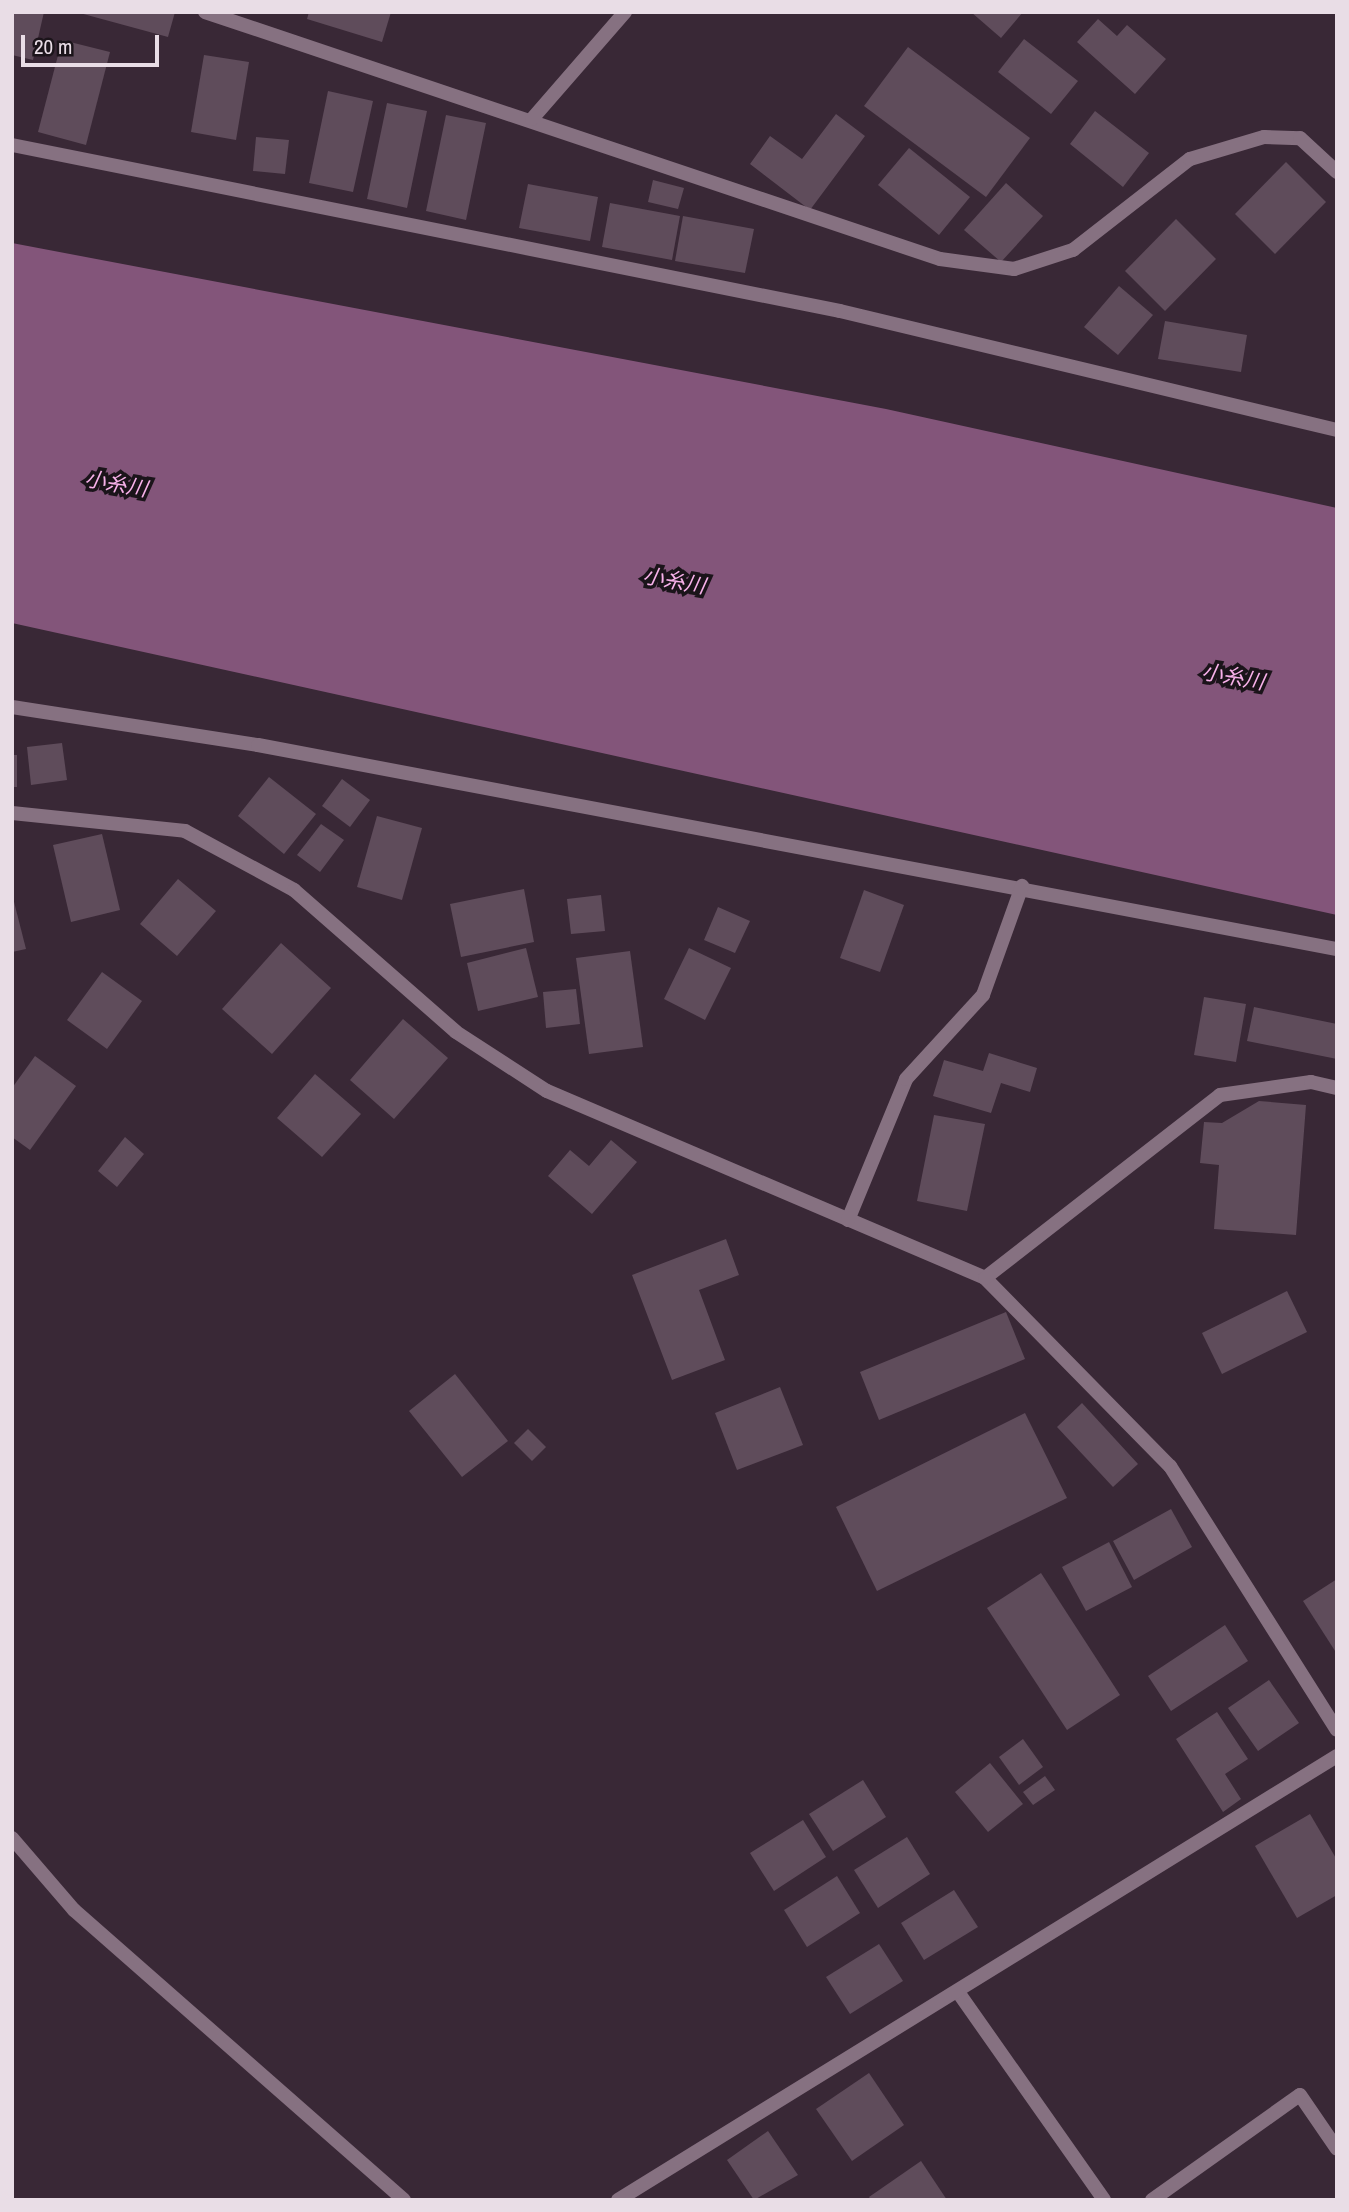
<!DOCTYPE html>
<meta charset="utf-8">
<style>
body{margin:0}
#map{position:relative;width:1349px;height:2212px;overflow:hidden;background:#392836;font-family:"Archivo Narrow","Noto Sans JP",sans-serif}
div>[style]{position:absolute}
[style*='--x']{left:calc(var(--x)*1px);top:calc(var(--y)*1px);width:calc(var(--w)*1px);rotate:calc(var(--a)*1deg)}
.water>*{inset:0;background:#83557a}
.building>*{inset:0;background:#5f4c5b}
.street>*{height:14px;margin:-7px;padding:0 7px;transform-origin:7px;border-radius:7px;background:#867181}
span{translate:-50% -50%;white-space:nowrap;text-align:center;line-height:1.15;-webkit-text-stroke:7px #1b141a;paint-order:stroke}
.water-label{font-size:21px;color:#f8b1ea;font-style:italic}
.frame{position:absolute;inset:0;border:14px solid #e9dde6;pointer-events:none}
.scale{position:absolute;left:21px;top:35px;width:138px;height:32px;box-sizing:border-box;border:4px solid #e9dde6;border-top:0;padding-left:9px;font-size:21px;line-height:24px;white-space:nowrap;color:#e9dde6;-webkit-text-stroke:5px #1b141a;paint-order:stroke}
</style>
<div id="map">
<div class="water">
<i style="clip-path:polygon(12px 243px,886px 409px,1337px 508px,1337px 915px,12px 623px)"></i>
</div>
<div class="building">
<i style="clip-path:polygon(12px 12px,44px 12px,33px 60px,12px 55px)"></i>
<i style="clip-path:polygon(76px 12px,175px 12px,168px 37px)"></i>
<i style="clip-path:polygon(309px 12px,391px 12px,382px 42px,307px 19px)"></i>
<i style="clip-path:polygon(971px 12px,1023px 12px,1001px 38px)"></i>
<i style="clip-path:polygon(1098px 19px,1117px 36px,1127px 25px,1166px 59px,1135px 94px,1077px 42px)"></i>
<i style="clip-path:polygon(1024px 39px,1078px 81px,1051px 114px,998px 72px)"></i>
<i style="clip-path:polygon(62px 40px,110px 52px,86px 145px,38px 132px)"></i>
<i style="clip-path:polygon(908px 47px,1030px 138px,986px 197px,864px 106px)"></i>
<i style="clip-path:polygon(204px 55px,249px 62px,236px 140px,191px 132px)"></i>
<i style="clip-path:polygon(328px 91px,373px 101px,353px 192px,309px 183px)"></i>
<i style="clip-path:polygon(387px 103px,427px 111px,407px 208px,367px 199px)"></i>
<i style="clip-path:polygon(1095px 111px,1149px 153px,1123px 187px,1070px 144px)"></i>
<i style="clip-path:polygon(836px 114px,865px 136px,810px 210px,750px 164px,770px 136px,802px 159px)"></i>
<i style="clip-path:polygon(446px 115px,486px 123px,466px 220px,426px 211px)"></i>
<i style="clip-path:polygon(256px 137px,289px 140px,285px 174px,253px 171px)"></i>
<i style="clip-path:polygon(909px 148px,970px 197px,939px 235px,878px 185px)"></i>
<i style="clip-path:polygon(1286px 162px,1326px 202px,1275px 254px,1235px 214px)"></i>
<i style="clip-path:polygon(653px 180px,684px 188px,678px 209px,648px 202px)"></i>
<i style="clip-path:polygon(1006px 183px,1043px 216px,1001px 262px,964px 230px)"></i>
<i style="clip-path:polygon(528px 184px,598px 197px,590px 241px,519px 228px)"></i>
<i style="clip-path:polygon(610px 203px,680px 216px,672px 260px,602px 247px)"></i>
<i style="clip-path:polygon(683px 216px,754px 229px,745px 273px,675px 261px)"></i>
<i style="clip-path:polygon(1176px 219px,1216px 259px,1165px 311px,1125px 271px)"></i>
<i style="clip-path:polygon(1119px 286px,1153px 315px,1118px 355px,1084px 327px)"></i>
<i style="clip-path:polygon(1165px 321px,1247px 335px,1241px 372px,1158px 359px)"></i>
<i style="clip-path:polygon(62px 743px,67px 780px,31px 785px,27px 747px)"></i>
<i style="clip-path:polygon(12px 755px,17px 755px,17px 787px,12px 787px)"></i>
<i style="clip-path:polygon(269px 777px,316px 814px,284px 854px,238px 816px)"></i>
<i style="clip-path:polygon(342px 779px,370px 800px,350px 827px,322px 806px)"></i>
<i style="clip-path:polygon(377px 816px,422px 828px,402px 900px,357px 887px)"></i>
<i style="clip-path:polygon(321px 824px,344px 840px,320px 872px,297px 855px)"></i>
<i style="clip-path:polygon(102px 834px,120px 910px,71px 922px,53px 845px)"></i>
<i style="clip-path:polygon(178px 879px,216px 911px,177px 956px,140px 924px)"></i>
<i style="clip-path:polygon(524px 889px,534px 942px,461px 957px,450px 904px)"></i>
<i style="clip-path:polygon(864px 890px,904px 905px,880px 972px,840px 958px)"></i>
<i style="clip-path:polygon(12px 894px,26px 949px,12px 952px)"></i>
<i style="clip-path:polygon(601px 895px,605px 931px,571px 934px,567px 899px)"></i>
<i style="clip-path:polygon(718px 907px,750px 921px,735px 953px,704px 940px)"></i>
<i style="clip-path:polygon(281px 943px,331px 988px,272px 1054px,222px 1009px)"></i>
<i style="clip-path:polygon(526px 948px,538px 997px,478px 1011px,467px 963px)"></i>
<i style="clip-path:polygon(689px 948px,731px 968px,705px 1020px,664px 999px)"></i>
<i style="clip-path:polygon(630px 951px,643px 1047px,589px 1054px,576px 958px)"></i>
<i style="clip-path:polygon(102px 972px,142px 1001px,107px 1049px,67px 1020px)"></i>
<i style="clip-path:polygon(576px 989px,580px 1024px,546px 1028px,543px 992px)"></i>
<i style="clip-path:polygon(1204px 997px,1246px 1004px,1236px 1062px,1194px 1055px)"></i>
<i style="clip-path:polygon(1254px 1007px,1337px 1024px,1337px 1059px,1247px 1041px)"></i>
<i style="clip-path:polygon(403px 1019px,448px 1058px,394px 1119px,350px 1080px)"></i>
<i style="clip-path:polygon(989px 1053px,1037px 1068px,1030px 1092px,1001px 1083px,991px 1113px,933px 1096px,944px 1060px,983px 1071px)"></i>
<i style="clip-path:polygon(35px 1056px,76px 1086px,30px 1150px,12px 1137px,12px 1088px)"></i>
<i style="clip-path:polygon(315px 1074px,361px 1114px,322px 1157px,277px 1118px)"></i>
<i style="clip-path:polygon(1259px 1101px,1306px 1105px,1296px 1235px,1214px 1229px,1219px 1165px,1200px 1163px,1204px 1122px,1222px 1123px)"></i>
<i style="clip-path:polygon(934px 1115px,985px 1124px,967px 1211px,917px 1201px)"></i>
<i style="clip-path:polygon(125px 1137px,144px 1154px,117px 1187px,98px 1171px)"></i>
<i style="clip-path:polygon(611px 1140px,637px 1162px,592px 1214px,548px 1176px,570px 1150px,589px 1166px)"></i>
<i style="clip-path:polygon(726px 1239px,739px 1275px,699px 1290px,725px 1360px,672px 1380px,632px 1275px)"></i>
<i style="clip-path:polygon(1287px 1291px,1307px 1332px,1222px 1374px,1202px 1333px)"></i>
<i style="clip-path:polygon(1006px 1312px,1025px 1359px,879px 1420px,860px 1372px)"></i>
<i style="clip-path:polygon(455px 1374px,508px 1441px,462px 1477px,409px 1411px)"></i>
<i style="clip-path:polygon(780px 1387px,803px 1445px,737px 1470px,715px 1413px)"></i>
<i style="clip-path:polygon(1082px 1403px,1138px 1464px,1113px 1487px,1057px 1427px)"></i>
<i style="clip-path:polygon(1025px 1413px,1067px 1498px,877px 1591px,836px 1507px)"></i>
<i style="clip-path:polygon(528px 1429px,546px 1447px,532px 1461px,514px 1443px)"></i>
<i style="clip-path:polygon(1171px 1509px,1192px 1547px,1134px 1580px,1113px 1541px)"></i>
<i style="clip-path:polygon(1109px 1542px,1132px 1587px,1086px 1611px,1062px 1567px)"></i>
<i style="clip-path:polygon(1041px 1573px,1120px 1695px,1067px 1730px,987px 1608px)"></i>
<i style="clip-path:polygon(1337px 1579px,1337px 1654px,1303px 1601px)"></i>
<i style="clip-path:polygon(1225px 1625px,1248px 1661px,1171px 1711px,1148px 1676px)"></i>
<i style="clip-path:polygon(1269px 1680px,1299px 1723px,1258px 1751px,1228px 1708px)"></i>
<i style="clip-path:polygon(1217px 1712px,1248px 1759px,1225px 1774px,1241px 1799px,1223px 1812px,1176px 1739px)"></i>
<i style="clip-path:polygon(1023px 1739px,1043px 1767px,1019px 1785px,999px 1757px)"></i>
<i style="clip-path:polygon(990px 1763px,1023px 1804px,988px 1832px,955px 1792px)"></i>
<i style="clip-path:polygon(1045px 1776px,1055px 1790px,1033px 1805px,1023px 1792px)"></i>
<i style="clip-path:polygon(863px 1780px,886px 1817px,833px 1851px,809px 1814px)"></i>
<i style="clip-path:polygon(1310px 1814px,1337px 1860px,1337px 1895px,1297px 1918px,1255px 1846px)"></i>
<i style="clip-path:polygon(803px 1820px,826px 1857px,774px 1891px,750px 1853px)"></i>
<i style="clip-path:polygon(907px 1837px,930px 1874px,878px 1908px,854px 1870px)"></i>
<i style="clip-path:polygon(837px 1876px,860px 1913px,807px 1947px,784px 1910px)"></i>
<i style="clip-path:polygon(954px 1890px,978px 1927px,924px 1960px,901px 1923px)"></i>
<i style="clip-path:polygon(879px 1944px,903px 1981px,850px 2014px,826px 1977px)"></i>
<i style="clip-path:polygon(869px 2073px,904px 2125px,852px 2161px,816px 2109px)"></i>
<i style="clip-path:polygon(768px 2131px,798px 2175px,754px 2200px,727px 2160px)"></i>
<i style="clip-path:polygon(921px 2161px,947px 2200px,871px 2200px,869px 2197px)"></i>
</div>
<div class="street">
<i style="--x:205;--y:12;--w:775;--a:18.58"></i>
<i style="--x:940;--y:259;--w:75;--a:7.7"></i>
<i style="--x:1014;--y:269;--w:62;--a:-17.9"></i>
<i style="--x:1073;--y:250;--w:148;--a:-37.9"></i>
<i style="--x:1190;--y:159;--w:77;--a:-16.6"></i>
<i style="--x:1264;--y:137;--w:36;--a:2"></i>
<i style="--x:1300;--y:138;--w:50;--a:42.6"></i>
<i style="--x:532;--y:119;--w:142;--a:-49"></i>
<i style="--x:12;--y:145;--w:844;--a:11.34"></i>
<i style="--x:840;--y:311;--w:511;--a:13.47"></i>
<i style="--x:12;--y:707;--w:249;--a:8.8"></i>
<i style="--x:258;--y:745;--w:1098;--a:10.71"></i>
<i style="--x:12;--y:813;--w:174;--a:5.9"></i>
<i style="--x:185;--y:831;--w:124;--a:28.4"></i>
<i style="--x:294;--y:890;--w:215;--a:41.2"></i>
<i style="--x:456;--y:1032;--w:108;--a:33"></i>
<i style="--x:547;--y:1091;--w:476;--a:23.1"></i>
<i style="--x:985;--y:1278;--w:264;--a:45.5"></i>
<i style="--x:1170;--y:1466;--w:312;--a:57.7"></i>
<i style="--x:848;--y:1220;--w:152;--a:-67.6"></i>
<i style="--x:906;--y:1079;--w:114;--a:-47.5"></i>
<i style="--x:983;--y:995;--w:116;--a:-70.3"></i>
<i style="--x:985;--y:1278;--w:298;--a:-37.9"></i>
<i style="--x:1220;--y:1095;--w:92;--a:-8.1"></i>
<i style="--x:1311;--y:1082;--w:27;--a:13"></i>
<i style="--x:12;--y:1838;--w:95;--a:49.3"></i>
<i style="--x:74;--y:1910;--w:439;--a:41.3"></i>
<i style="--x:958;--y:1992;--w:254;--a:54.9"></i>
<i style="--x:618;--y:2200;--w:845;--a:-31.7"></i>
<i style="--x:1152;--y:2200;--w:181;--a:-35.4"></i>
<i style="--x:1300;--y:2095;--w:65;--a:55.6"></i>
</div>
<div class="water-label">
<span style="left:116px;top:484px;rotate:10deg">小糸川</span>
<span style="left:674px;top:581px;rotate:10deg">小糸川</span>
<span style="left:1233px;top:677px;rotate:10deg">小糸川</span>
</div>
<div class="frame"></div>
<div class="scale">20 m</div>
</div>
